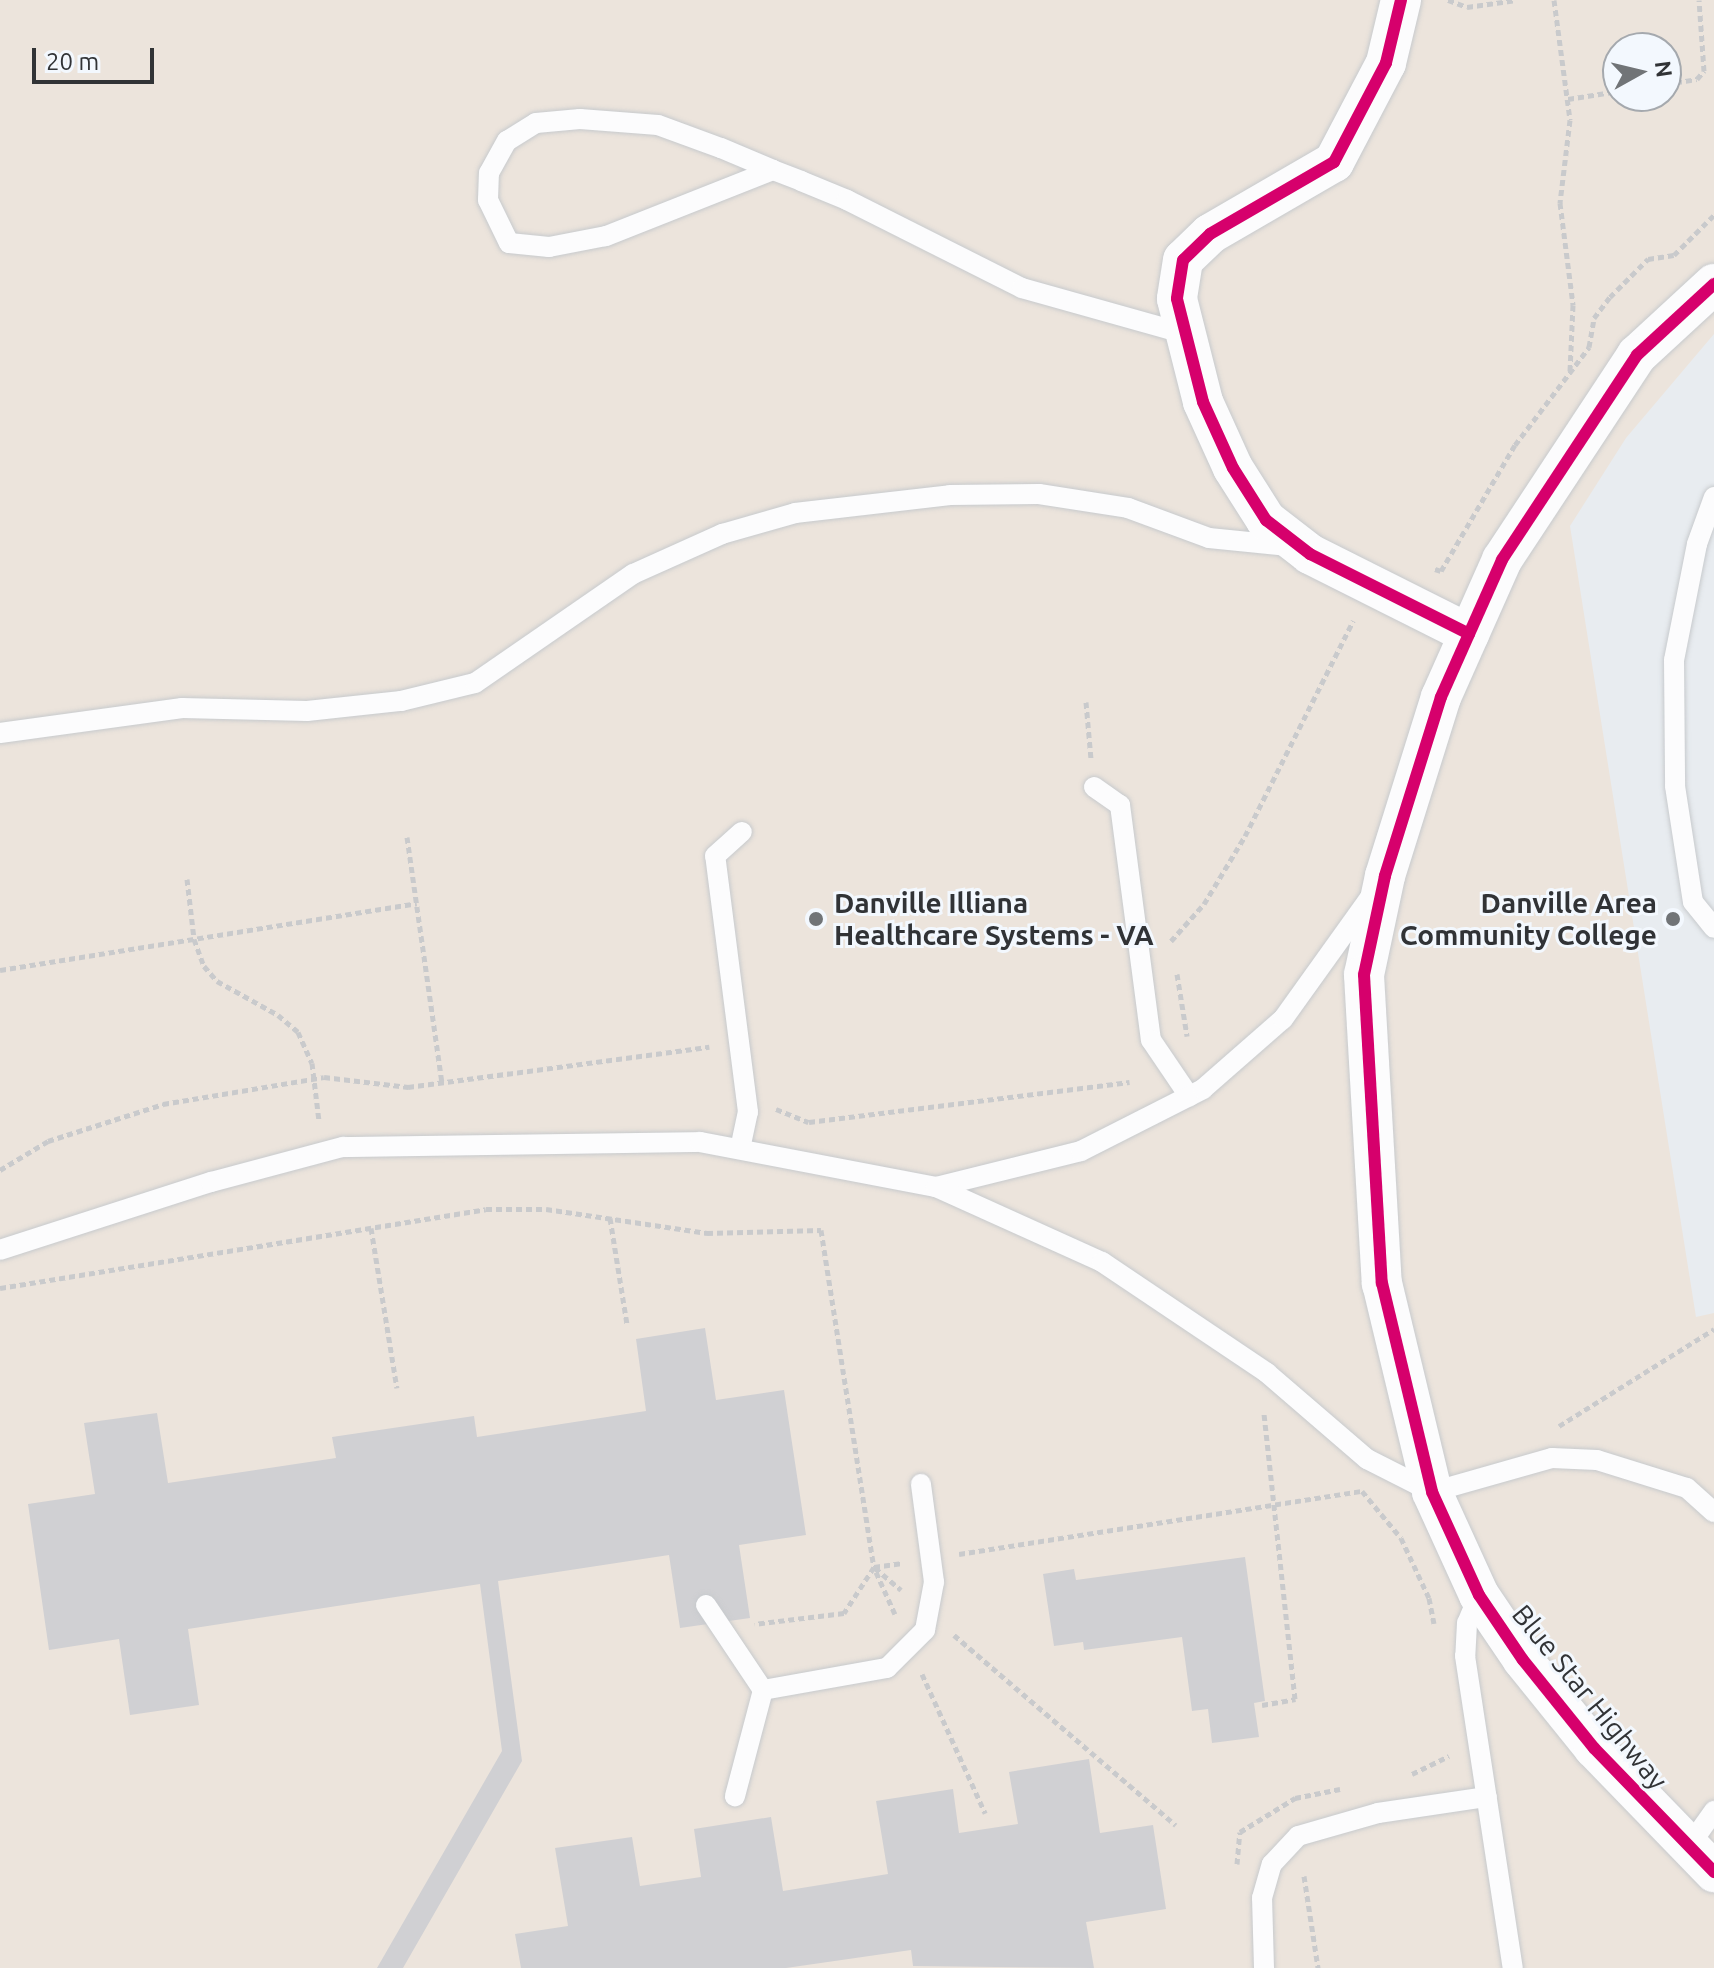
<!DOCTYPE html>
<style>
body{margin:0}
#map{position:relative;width:1714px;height:1968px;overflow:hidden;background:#e8ecf0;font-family:Ubuntu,sans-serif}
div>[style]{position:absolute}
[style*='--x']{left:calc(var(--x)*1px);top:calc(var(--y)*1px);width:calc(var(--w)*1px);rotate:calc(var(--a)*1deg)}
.medical>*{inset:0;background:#ece4dc}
.building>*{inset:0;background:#d0d0d3}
.path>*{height:5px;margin-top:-2.5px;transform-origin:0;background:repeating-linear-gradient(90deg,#c9cacc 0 6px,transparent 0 10px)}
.roads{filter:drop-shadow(0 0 2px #c7cacd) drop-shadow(0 0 2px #c7cacd)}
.service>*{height:20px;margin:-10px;padding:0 10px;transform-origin:10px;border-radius:10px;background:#fcfcfd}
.minor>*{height:40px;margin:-20px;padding:0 20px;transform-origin:20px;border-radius:20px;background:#fcfcfd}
.cycleway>*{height:12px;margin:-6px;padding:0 6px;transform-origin:6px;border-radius:6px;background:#d6006c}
.dots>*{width:22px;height:22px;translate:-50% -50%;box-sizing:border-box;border:4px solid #f3f8fe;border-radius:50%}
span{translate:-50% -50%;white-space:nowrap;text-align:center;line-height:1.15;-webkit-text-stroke:6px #f3f8fe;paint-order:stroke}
.poi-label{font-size:28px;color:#313336;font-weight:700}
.left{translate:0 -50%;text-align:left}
.right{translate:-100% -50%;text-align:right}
.street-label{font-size:28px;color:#313336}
.north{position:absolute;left:1602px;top:32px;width:80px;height:80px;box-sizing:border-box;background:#f3f8fe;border:2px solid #a5a9ae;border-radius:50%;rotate:82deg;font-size:22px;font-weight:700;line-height:32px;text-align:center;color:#313336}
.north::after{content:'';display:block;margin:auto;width:28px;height:36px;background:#717477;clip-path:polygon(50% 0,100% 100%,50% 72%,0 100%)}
.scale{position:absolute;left:32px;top:48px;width:122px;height:36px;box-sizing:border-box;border:4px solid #313336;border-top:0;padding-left:10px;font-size:24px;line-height:28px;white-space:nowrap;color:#313336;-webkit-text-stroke:6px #f3f8fe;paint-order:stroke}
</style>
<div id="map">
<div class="medical">
<i style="clip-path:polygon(evenodd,0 0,1714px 0,1714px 334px,1626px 438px,1570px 526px,1696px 1317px,1714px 1313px,1714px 1968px,0 1968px,0 0,1618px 48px,1666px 48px,1666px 96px,1618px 96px,1618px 48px)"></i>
</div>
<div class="building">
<i style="clip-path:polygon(705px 1328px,716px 1400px,784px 1390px,806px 1535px,739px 1545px,750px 1618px,680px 1628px,669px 1555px,498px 1581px,522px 1761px,403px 1968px,377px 1968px,502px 1751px,480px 1584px,188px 1629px,199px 1705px,130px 1715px,119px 1639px,49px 1650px,28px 1504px,95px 1494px,84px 1423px,157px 1413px,168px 1483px,336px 1458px,332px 1437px,474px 1416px,477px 1437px,646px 1411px,636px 1339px)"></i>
<i style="clip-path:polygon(1245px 1557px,1265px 1701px,1254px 1703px,1259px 1737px,1212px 1743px,1208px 1709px,1192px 1711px,1182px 1637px,1084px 1650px,1083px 1642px,1054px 1646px,1043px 1574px,1074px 1569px,1076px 1580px)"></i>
<i style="clip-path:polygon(1089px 1759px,1100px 1833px,1153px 1825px,1166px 1909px,1086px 1922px,1094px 1968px,913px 1966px,911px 1950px,786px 1968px,521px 1968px,515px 1934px,568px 1926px,555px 1848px,632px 1837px,640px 1886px,701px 1877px,694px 1829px,771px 1817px,783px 1891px,888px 1874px,876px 1801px,953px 1789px,959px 1833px,1018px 1824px,1009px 1772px)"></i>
</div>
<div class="path">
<i style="--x:1448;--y:0;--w:20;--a:20"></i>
<i style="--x:1467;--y:7;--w:50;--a:-8"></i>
<i style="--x:1554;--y:0;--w:121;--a:82.4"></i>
<i style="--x:1570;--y:120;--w:84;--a:96.9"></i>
<i style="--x:1560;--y:203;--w:103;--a:82.7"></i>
<i style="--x:1573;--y:305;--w:67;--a:92.6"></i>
<i style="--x:1666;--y:84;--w:31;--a:-9"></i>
<i style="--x:1697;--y:79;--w:11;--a:-49"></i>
<i style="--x:1704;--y:71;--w:71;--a:-94"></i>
<i style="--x:1568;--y:99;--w:51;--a:-9.1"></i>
<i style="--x:1435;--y:569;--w:6;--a:18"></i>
<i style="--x:1441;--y:571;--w:146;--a:-59.6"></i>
<i style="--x:1515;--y:445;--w:123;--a:-52.9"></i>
<i style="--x:1589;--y:347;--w:29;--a:-80"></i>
<i style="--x:1594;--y:318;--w:26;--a:-53"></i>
<i style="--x:1610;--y:297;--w:54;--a:-45"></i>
<i style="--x:1648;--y:259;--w:26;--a:-9"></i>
<i style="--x:1674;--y:255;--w:57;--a:-45"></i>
<i style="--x:1086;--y:702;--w:57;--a:85"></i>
<i style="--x:407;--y:837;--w:248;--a:81.9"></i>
<i style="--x:187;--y:879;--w:60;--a:83.3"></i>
<i style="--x:194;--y:939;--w:29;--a:70"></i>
<i style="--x:204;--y:966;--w:20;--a:49"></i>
<i style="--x:217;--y:981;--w:70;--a:29.1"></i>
<i style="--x:278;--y:1015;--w:26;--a:40"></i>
<i style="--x:298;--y:1032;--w:34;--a:66"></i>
<i style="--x:312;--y:1063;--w:58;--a:83.1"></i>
<i style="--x:1171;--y:941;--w:50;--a:-48.3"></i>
<i style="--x:1204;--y:904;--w:79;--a:-58.9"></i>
<i style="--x:1245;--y:836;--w:241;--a:-63.3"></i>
<i style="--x:0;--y:970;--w:422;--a:-9.1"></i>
<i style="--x:1177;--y:974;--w:63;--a:80.8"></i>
<i style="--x:776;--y:1109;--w:35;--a:22"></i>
<i style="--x:809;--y:1122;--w:323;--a:-7.1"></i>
<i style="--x:0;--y:1170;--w:56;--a:-31.1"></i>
<i style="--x:48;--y:1141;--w:121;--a:-17.8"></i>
<i style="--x:163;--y:1104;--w:163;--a:-9.5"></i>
<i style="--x:324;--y:1077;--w:85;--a:6.8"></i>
<i style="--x:408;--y:1087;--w:304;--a:-7.6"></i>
<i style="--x:610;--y:1218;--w:107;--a:80.9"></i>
<i style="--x:371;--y:1228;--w:162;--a:80.8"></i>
<i style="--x:0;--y:1288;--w:492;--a:-9.2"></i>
<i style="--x:486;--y:1209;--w:60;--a:0"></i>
<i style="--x:546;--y:1209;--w:163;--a:8.5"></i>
<i style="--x:707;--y:1233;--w:114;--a:-1.5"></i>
<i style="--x:821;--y:1230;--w:341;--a:81.1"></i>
<i style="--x:874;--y:1567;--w:55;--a:123.1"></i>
<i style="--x:844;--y:1613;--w:90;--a:173"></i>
<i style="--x:1559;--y:1426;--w:183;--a:-32"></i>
<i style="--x:959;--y:1554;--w:408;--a:-8.9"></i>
<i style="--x:1362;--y:1491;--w:61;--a:50.3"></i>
<i style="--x:1401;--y:1538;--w:66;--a:65"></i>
<i style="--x:1429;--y:1598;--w:26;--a:79"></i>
<i style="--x:874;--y:1567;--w:27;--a:-8"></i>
<i style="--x:875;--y:1568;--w:34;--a:40"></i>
<i style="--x:876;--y:1572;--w:46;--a:65.7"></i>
<i style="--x:954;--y:1635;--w:292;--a:40.6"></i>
<i style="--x:922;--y:1674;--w:153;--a:65.6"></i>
<i style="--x:1262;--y:1705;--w:34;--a:-10"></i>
<i style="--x:1295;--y:1699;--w:289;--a:-96.2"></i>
<i style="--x:1412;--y:1774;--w:41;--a:-25.9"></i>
<i style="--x:1237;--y:1864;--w:32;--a:-85"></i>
<i style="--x:1240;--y:1832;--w:65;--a:-31.7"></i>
<i style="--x:1295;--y:1798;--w:46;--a:-11.3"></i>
<i style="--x:1304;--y:1876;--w:93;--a:81.3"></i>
</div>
<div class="roads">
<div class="service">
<i style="--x:773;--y:170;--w:180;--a:158.4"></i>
<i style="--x:606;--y:236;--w:58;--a:169.1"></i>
<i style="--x:549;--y:247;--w:40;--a:-174.3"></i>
<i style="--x:509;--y:243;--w:48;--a:-116"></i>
<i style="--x:488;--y:200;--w:27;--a:-88"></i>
<i style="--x:489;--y:173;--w:37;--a:-61"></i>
<i style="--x:507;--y:141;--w:34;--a:-32"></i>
<i style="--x:536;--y:123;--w:44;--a:-5.2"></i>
<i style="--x:580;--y:119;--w:78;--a:4.4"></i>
<i style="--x:658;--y:125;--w:67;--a:20.1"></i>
<i style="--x:721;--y:148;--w:56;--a:22.9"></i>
<i style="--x:773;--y:170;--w:30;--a:21"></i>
<i style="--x:801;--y:181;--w:50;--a:22.4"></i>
<i style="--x:847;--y:200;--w:196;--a:26.7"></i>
<i style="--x:1022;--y:288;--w:170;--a:15.7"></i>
<i style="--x:1714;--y:497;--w:50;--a:109.9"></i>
<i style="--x:1697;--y:544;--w:118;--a:101.2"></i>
<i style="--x:1674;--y:660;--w:126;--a:89.5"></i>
<i style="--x:1675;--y:786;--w:117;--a:81.2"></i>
<i style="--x:1693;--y:902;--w:33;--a:51"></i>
<i style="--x:0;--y:733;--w:184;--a:-7.8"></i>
<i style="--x:182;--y:708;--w:125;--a:1.4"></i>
<i style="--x:307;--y:711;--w:95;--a:-6.1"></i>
<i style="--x:401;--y:701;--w:76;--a:-13.7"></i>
<i style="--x:475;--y:683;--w:192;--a:-34.6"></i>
<i style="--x:633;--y:574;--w:98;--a:-24.2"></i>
<i style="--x:722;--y:534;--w:76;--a:-16"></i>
<i style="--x:795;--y:513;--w:156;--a:-6.6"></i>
<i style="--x:950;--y:495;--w:89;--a:-0.6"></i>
<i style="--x:1039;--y:494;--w:90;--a:8.9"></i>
<i style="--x:1128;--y:508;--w:86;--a:20.3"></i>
<i style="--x:1209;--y:538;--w:80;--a:5.7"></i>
<i style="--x:1094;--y:787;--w:32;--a:35"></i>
<i style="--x:1120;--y:805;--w:237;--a:82.5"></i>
<i style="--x:1151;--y:1040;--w:68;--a:55.8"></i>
<i style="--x:740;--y:1149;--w:38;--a:-78"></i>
<i style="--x:748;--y:1112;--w:258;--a:-97.3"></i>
<i style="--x:715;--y:856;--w:36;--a:-42"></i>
<i style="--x:936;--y:1187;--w:149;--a:-13.9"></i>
<i style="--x:1081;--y:1151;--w:137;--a:-26.9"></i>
<i style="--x:1203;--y:1089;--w:106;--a:-41.2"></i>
<i style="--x:1283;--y:1019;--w:151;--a:-54.4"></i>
<i style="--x:0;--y:1250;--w:222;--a:-17.9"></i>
<i style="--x:211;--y:1182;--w:137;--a:-14.9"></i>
<i style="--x:343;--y:1147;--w:357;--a:-0.8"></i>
<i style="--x:700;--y:1142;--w:240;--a:10.8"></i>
<i style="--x:936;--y:1187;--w:182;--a:24.3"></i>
<i style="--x:1102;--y:1262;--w:199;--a:33.9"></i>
<i style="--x:1267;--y:1373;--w:132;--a:40.7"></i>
<i style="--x:1367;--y:1459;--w:73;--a:26.9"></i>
<i style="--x:1432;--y:1492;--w:125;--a:-15.8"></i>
<i style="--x:1552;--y:1458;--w:45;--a:2.5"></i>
<i style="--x:1597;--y:1460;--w:94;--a:17.3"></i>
<i style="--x:1687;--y:1488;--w:36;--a:42"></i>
<i style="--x:1479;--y:1595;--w:30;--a:113"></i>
<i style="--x:1467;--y:1623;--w:33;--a:93"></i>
<i style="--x:1465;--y:1656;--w:316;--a:81.3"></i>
<i style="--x:706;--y:1605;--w:102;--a:56.2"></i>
<i style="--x:763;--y:1690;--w:110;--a:104.8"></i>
<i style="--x:763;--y:1690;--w:126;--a:-10.1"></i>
<i style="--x:887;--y:1668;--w:54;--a:-45"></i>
<i style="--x:925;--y:1630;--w:49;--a:-79.4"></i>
<i style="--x:934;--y:1582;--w:99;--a:-97.6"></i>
<i style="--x:1687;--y:1849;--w:47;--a:-54.6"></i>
<i style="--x:1264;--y:1968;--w:70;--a:-91.6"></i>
<i style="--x:1262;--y:1898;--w:35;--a:-74"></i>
<i style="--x:1272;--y:1864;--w:38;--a:-47"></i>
<i style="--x:1298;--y:1836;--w:83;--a:-16"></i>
<i style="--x:1378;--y:1813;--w:110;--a:-8.4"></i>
</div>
<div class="minor">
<i style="--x:1401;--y:0;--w:65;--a:103.4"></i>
<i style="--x:1386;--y:63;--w:112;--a:117.7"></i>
<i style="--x:1334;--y:162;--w:143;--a:149.9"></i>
<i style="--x:1210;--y:234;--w:37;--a:136"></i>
<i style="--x:1183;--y:260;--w:39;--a:99"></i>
<i style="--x:1177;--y:299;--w:106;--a:75.8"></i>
<i style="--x:1203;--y:402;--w:72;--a:65.6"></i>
<i style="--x:1233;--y:468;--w:62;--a:57.6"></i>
<i style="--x:1266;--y:520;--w:56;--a:37.7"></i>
<i style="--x:1310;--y:554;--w:178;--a:26.7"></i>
<i style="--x:1714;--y:284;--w:105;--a:137.3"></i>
<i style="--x:1637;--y:355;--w:245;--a:123.4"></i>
<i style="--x:1502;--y:560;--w:150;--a:114"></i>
<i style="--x:1441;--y:697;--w:188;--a:107.4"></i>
<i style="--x:1385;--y:876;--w:101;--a:102"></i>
<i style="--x:1364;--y:975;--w:309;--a:86.7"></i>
<i style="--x:1382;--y:1283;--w:215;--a:76.5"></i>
<i style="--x:1432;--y:1492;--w:113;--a:65.5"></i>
<i style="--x:1479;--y:1595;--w:78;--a:55.9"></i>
<i style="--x:1523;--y:1660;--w:113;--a:51.1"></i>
<i style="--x:1594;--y:1748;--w:173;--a:45.9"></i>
</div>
</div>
<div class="cycleway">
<i style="--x:1401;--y:0;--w:65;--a:103.4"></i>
<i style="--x:1386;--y:63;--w:112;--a:117.7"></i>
<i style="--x:1334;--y:162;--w:143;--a:149.9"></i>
<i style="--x:1210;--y:234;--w:37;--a:136"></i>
<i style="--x:1183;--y:260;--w:39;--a:99"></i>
<i style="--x:1177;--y:299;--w:106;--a:75.8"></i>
<i style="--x:1203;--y:402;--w:72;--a:65.6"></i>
<i style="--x:1233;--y:468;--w:62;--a:57.6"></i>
<i style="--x:1266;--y:520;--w:56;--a:37.7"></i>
<i style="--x:1310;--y:554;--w:178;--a:26.7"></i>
<i style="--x:1714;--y:284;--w:105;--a:137.3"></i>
<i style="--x:1637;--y:355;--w:245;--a:123.4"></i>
<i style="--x:1502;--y:560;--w:150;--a:114"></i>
<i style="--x:1441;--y:697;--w:188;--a:107.4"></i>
<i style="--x:1385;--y:876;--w:101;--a:102"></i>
<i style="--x:1364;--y:975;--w:309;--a:86.7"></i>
<i style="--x:1382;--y:1283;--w:215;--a:76.5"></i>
<i style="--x:1432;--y:1492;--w:113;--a:65.5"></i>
<i style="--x:1479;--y:1595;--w:78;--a:55.9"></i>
<i style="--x:1523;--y:1660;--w:113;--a:51.1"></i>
<i style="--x:1594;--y:1748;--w:173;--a:45.9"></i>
</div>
<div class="dots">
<i style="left:816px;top:919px;background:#717477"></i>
<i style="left:1673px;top:919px;background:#717477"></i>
</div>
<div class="poi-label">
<span class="left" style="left:834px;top:919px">Danville Illiana<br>Healthcare Systems - VA</span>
<span class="right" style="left:1657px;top:919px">Danville Area<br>Community College</span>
</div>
<div class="street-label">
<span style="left:1590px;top:1697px;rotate:51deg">Blue Star Highway</span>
</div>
<div class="north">N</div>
<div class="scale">20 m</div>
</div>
